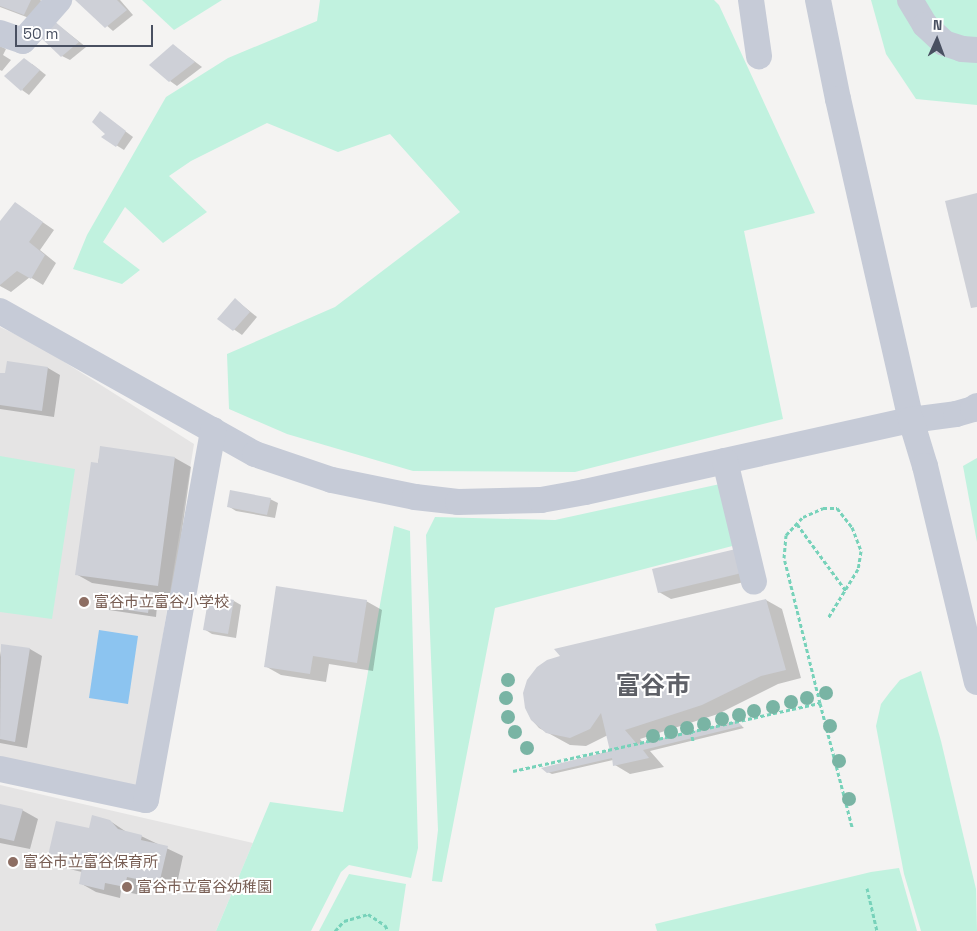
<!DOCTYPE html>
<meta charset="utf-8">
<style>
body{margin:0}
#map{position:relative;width:977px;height:931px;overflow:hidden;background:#f4f3f2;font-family:"Space Grotesk","Noto Sans JP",sans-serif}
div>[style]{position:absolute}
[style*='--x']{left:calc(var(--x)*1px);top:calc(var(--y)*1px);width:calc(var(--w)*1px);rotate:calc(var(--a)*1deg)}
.education>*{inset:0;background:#e5e4e4}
.green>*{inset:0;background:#c1f2df}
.water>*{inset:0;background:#8cc4f0}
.shadow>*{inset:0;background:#0003}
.building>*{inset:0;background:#ced0d7}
.path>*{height:3px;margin-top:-1.5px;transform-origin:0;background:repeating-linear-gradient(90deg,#77d2ba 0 4px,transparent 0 6.5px)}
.minor>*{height:26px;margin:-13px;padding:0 13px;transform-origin:13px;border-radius:13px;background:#c6cbd7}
.trees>*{width:14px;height:14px;margin:-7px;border-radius:50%;background:#79b4a4}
.dots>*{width:14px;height:14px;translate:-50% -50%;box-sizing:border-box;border:2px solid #fff;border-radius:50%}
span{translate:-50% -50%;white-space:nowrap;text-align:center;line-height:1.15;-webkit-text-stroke:4px #fff;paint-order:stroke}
.education-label{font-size:15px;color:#785e54}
.left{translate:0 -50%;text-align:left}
.town-label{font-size:25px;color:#5e6067;font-weight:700}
.north{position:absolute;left:912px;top:15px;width:50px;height:50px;-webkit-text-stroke:4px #fff;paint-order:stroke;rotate:2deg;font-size:14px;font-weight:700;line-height:20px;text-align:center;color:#495061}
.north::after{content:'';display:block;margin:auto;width:18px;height:22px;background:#495061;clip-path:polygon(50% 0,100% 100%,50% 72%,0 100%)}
.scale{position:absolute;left:15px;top:25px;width:138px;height:22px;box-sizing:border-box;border:2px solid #495061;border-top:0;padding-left:6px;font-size:15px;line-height:18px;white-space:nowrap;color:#495061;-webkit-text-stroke:4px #fff;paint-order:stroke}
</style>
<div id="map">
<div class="education">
<i style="clip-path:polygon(0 327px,36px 344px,194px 444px,138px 789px,0 760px)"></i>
<i style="clip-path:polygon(0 785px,253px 843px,216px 931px,0 931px)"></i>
</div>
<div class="green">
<i style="clip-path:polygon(142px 0,222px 0,174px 30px)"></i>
<i style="clip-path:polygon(320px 0,714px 0,719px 5px,815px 213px,744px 231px,783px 419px,575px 472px,413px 471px,287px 434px,229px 409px,227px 354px,335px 307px,460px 212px,390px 134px,338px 152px,267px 123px,191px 161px,169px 176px,207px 212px,163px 243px,125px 207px,103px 242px,140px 270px,122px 284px,73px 269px,87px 235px,166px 97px,228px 58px,317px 21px)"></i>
<i style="clip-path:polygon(871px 0,977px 0,977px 105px,916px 99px,886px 54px)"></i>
<i style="clip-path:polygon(0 456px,75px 469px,52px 619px,0 612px)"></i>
<i style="clip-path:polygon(977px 458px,977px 542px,963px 466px)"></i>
<i style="clip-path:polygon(720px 484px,740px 544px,495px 608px,442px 882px,432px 881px,438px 830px,426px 535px,435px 517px,555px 520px)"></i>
<i style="clip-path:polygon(394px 526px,410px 531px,418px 848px,411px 878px,349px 865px,341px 872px,311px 931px,216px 931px,270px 802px,343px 812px)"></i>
<i style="clip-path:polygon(921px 671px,941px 741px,976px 889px,977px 931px,921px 931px,904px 874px,876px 726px,881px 704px,890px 692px,900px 680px)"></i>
<i style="clip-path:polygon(899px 868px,917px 931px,657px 931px,655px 924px,871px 872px)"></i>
<i style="clip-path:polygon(349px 874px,406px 884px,399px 931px,319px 931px)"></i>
</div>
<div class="water">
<i style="clip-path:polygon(99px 630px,138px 636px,128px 704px,89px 698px)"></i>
</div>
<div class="shadow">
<i style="clip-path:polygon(0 0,40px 0,45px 3px,37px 21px,0 7px)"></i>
<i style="clip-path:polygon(77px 0,120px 0,133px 15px,113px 31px)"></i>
<i style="clip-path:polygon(53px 21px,86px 47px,70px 60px,62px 56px)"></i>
<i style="clip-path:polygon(173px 45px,202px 67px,177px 86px,170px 81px)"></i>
<i style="clip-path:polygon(0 46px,6px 49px,3px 55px,11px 60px,2px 71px,0 70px)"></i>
<i style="clip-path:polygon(32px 64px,46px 75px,29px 95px,22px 90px)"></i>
<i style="clip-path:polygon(101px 113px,133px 137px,124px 150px,116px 145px,107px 134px)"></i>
<i style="clip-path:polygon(15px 203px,54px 230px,40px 250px,56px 263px,43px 285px,30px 277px,11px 292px,0 286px,0 223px)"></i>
<i style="clip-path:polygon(236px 300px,257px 317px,242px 335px,219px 319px)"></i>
<i style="clip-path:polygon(8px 362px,48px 368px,60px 375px,54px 417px,0 409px,0 374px,6px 375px)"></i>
<i style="clip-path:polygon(101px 448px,175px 458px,191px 467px,173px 595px,92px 583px,76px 574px)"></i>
<i style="clip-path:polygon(270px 499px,278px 503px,275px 518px,236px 511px,228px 506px)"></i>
<i style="clip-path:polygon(740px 549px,757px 579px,671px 599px,659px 592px)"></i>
<i style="clip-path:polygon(766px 600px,782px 609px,801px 678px,778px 684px,718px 714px,640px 739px,644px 744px,737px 722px,744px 728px,650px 751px,664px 767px,630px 774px,615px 765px,613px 760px,552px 774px,548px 772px,612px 754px,608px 735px,586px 746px,570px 745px,539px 728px,532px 720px)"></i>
<i style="clip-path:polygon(150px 601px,157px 606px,156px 617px,109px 610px,101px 605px)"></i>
<i style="clip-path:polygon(234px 601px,241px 605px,236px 638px,212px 634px,204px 629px)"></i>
<i style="clip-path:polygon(366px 601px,382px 610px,373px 671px,329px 664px,326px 682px,281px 675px,265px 666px)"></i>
<i style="clip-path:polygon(2px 645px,30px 649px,42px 656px,27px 748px,0 743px,0 657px)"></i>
<i style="clip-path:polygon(0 805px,22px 810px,38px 819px,30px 849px,0 843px)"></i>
<i style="clip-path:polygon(110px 821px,128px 833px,141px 836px,183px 856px,175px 893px,143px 886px,141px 895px,121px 891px,120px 898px,96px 892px,80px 883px,82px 872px,65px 868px,49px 859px,90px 829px)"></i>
</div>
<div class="building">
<i style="clip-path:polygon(0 0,31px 0,24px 15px,0 6px)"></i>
<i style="clip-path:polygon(75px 0,117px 0,127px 10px,105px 28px)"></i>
<i style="clip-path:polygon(53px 20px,79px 42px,61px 57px,38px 35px)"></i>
<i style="clip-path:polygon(173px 44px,195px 62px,169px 82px,149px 65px)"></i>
<i style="clip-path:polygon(24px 58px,40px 70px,21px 91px,4px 76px)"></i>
<i style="clip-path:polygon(100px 111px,126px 131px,116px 147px,101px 137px,105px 134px,92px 122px)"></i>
<i style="clip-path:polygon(977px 193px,977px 307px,971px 308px,945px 201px)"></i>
<i style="clip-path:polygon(15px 202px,43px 222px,29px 242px,45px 255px,31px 279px,17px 271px,0 285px,0 221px)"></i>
<i style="clip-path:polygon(235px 298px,250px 312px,233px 331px,217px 319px)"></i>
<i style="clip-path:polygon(7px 361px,48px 367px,42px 411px,0 405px,0 373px,5px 373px)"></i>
<i style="clip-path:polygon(100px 446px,175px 457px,158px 586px,75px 575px,91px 462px,98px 463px)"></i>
<i style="clip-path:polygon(230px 490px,271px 498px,267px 515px,227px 507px)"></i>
<i style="clip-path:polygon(740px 548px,746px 572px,658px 593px,652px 569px)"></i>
<i style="clip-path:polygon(276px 586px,367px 600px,357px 663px,313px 656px,310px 674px,264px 667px)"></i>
<i style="clip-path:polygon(102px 593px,150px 600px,148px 613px,100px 606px)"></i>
<i style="clip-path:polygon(209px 595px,234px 600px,228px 634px,203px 630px)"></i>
<i style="clip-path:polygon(766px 599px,786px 670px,761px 676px,702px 705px,625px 730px,637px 744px,737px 721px,742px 726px,643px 750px,649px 758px,613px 766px,612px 758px,547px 773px,541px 768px,610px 751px,601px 713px,590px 729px,570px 738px,546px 733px,531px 720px,525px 708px,523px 693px,527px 680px,537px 667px,547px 660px,560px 656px,554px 649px)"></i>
<i style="clip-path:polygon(1px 644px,30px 648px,15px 742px,0 739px)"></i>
<i style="clip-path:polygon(0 804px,23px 809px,14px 841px,0 838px)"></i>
<i style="clip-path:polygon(92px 815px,110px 820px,118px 829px,142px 835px,141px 840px,168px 846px,159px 884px,127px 877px,125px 887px,105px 883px,104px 890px,79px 884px,82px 867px,47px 860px,56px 821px,89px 828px)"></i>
</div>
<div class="path">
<i style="--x:797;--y:524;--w:83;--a:53.8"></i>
<i style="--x:820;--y:703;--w:149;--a:-103.9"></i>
<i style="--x:784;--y:558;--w:23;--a:-85"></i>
<i style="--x:786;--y:535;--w:25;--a:-47"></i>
<i style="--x:803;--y:517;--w:22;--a:-24"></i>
<i style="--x:823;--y:508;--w:14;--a:0"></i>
<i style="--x:837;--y:508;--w:24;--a:52"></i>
<i style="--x:852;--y:527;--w:26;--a:69"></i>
<i style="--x:861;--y:551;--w:18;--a:99"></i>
<i style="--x:858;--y:569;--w:57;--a:121.5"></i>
<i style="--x:691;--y:730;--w:11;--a:80"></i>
<i style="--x:513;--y:771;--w:314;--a:-12.5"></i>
<i style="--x:820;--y:703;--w:128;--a:75.5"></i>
<i style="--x:867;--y:888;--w:44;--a:76.9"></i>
<i style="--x:335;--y:931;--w:13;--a:-48"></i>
<i style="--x:344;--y:921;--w:25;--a:-16"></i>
<i style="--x:368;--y:914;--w:20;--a:33"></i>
<i style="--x:385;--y:925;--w:7;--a:63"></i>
</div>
<div class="minor">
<i style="--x:751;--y:0;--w:57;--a:81.9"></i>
<i style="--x:818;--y:0;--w:101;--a:78.6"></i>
<i style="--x:838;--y:99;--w:329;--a:77.2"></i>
<i style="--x:911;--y:420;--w:45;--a:-7.6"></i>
<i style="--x:956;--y:414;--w:18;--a:-16"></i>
<i style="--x:973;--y:409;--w:5;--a:-37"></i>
<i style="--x:910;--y:0;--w:29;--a:59"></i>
<i style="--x:925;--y:25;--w:26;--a:43"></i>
<i style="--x:944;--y:43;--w:19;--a:18"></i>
<i style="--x:962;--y:49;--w:15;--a:4"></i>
<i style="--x:0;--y:33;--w:24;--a:19"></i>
<i style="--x:23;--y:41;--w:55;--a:-48.7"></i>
<i style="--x:0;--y:311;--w:292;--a:29.3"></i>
<i style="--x:255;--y:454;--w:81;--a:18.7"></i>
<i style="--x:332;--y:480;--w:85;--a:11.6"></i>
<i style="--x:415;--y:497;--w:43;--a:6.6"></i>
<i style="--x:458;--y:502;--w:83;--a:-1.4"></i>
<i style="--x:541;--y:500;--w:45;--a:-10.3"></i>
<i style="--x:585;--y:492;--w:334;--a:-12.5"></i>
<i style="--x:911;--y:420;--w:48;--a:73.1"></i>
<i style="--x:925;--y:466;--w:222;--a:76.5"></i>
<i style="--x:725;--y:461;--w:124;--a:76.5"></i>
<i style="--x:0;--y:769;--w:149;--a:12"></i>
<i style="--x:146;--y:800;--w:376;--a:-79.7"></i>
</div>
<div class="trees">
<i style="left:508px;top:680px"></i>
<i style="left:826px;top:693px"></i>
<i style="left:506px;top:698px"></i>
<i style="left:807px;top:698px"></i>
<i style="left:791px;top:702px"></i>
<i style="left:773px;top:707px"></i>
<i style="left:754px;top:711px"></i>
<i style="left:739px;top:715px"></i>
<i style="left:508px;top:717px"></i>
<i style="left:722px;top:719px"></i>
<i style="left:704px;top:724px"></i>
<i style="left:830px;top:726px"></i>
<i style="left:687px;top:728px"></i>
<i style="left:515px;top:732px"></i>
<i style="left:671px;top:732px"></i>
<i style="left:653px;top:736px"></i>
<i style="left:527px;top:748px"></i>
<i style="left:839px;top:761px"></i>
<i style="left:849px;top:799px"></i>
</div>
<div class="dots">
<i style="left:84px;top:602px;background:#8d6e63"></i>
<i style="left:13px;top:862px;background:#8d6e63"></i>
<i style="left:127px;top:887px;background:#8d6e63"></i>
</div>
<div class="education-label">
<span class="left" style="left:94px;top:602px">富谷市立富谷小学校</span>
<span class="left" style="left:23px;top:862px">富谷市立富谷保育所</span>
<span class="left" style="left:137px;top:887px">富谷市立富谷幼稚園</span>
</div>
<div class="town-label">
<span style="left:653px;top:685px">富谷市</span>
</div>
<div class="north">N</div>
<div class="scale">50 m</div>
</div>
